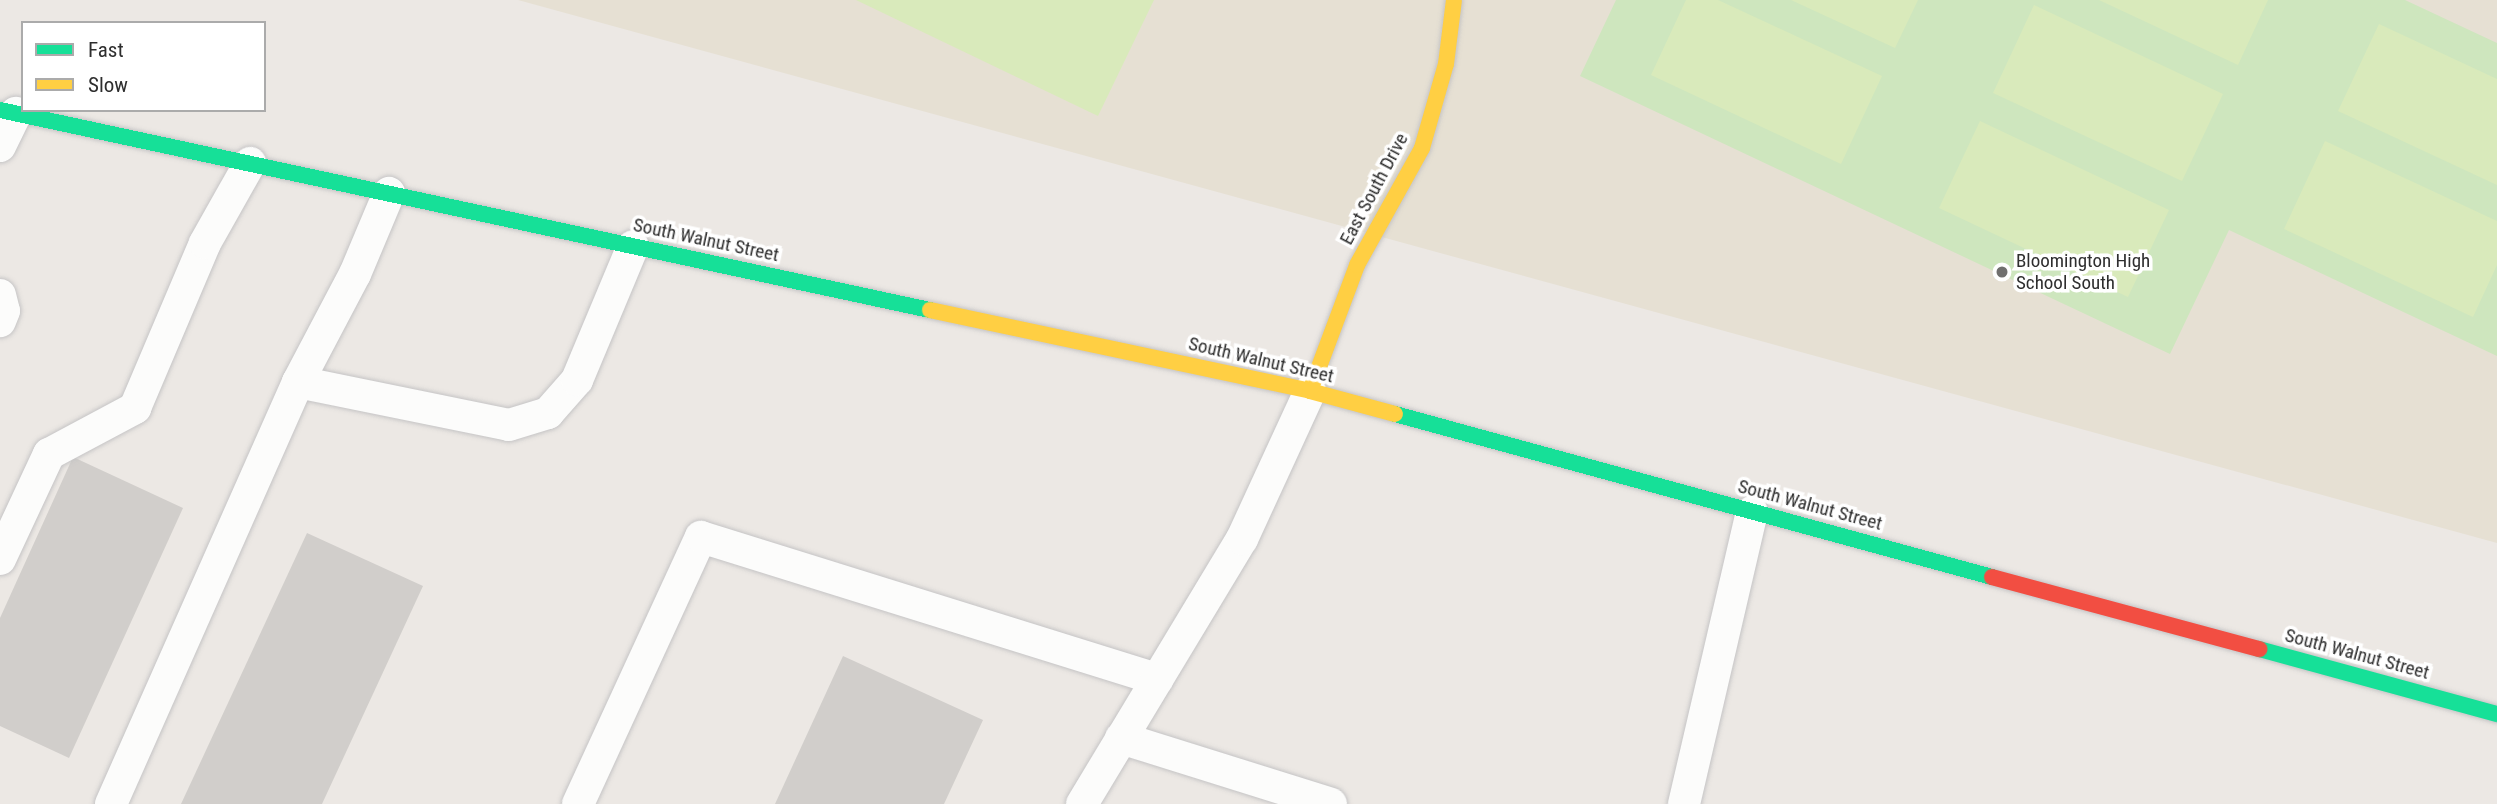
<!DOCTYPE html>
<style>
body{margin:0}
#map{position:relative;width:2497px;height:804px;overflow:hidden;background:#ece8e4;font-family:"Roboto Condensed",sans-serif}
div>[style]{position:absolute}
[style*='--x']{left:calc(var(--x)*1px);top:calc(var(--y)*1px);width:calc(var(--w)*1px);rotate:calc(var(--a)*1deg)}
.education>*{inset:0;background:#e6e0d3}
.green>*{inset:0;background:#cee6be}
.pitch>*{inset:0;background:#d9eabb}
.building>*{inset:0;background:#d1cecb}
.roads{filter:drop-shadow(0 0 2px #c5c4c5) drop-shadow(0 0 2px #c5c4c5)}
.lane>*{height:32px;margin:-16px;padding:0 16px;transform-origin:16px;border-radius:16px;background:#fcfcfb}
.fast>*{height:16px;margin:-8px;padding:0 8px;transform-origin:8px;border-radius:8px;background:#16e098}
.slow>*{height:16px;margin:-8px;padding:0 8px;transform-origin:8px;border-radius:8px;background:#ffcf43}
.jam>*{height:16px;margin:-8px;padding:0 8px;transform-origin:8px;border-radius:8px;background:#f24e42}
.dots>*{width:19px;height:19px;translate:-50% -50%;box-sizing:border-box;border:4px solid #fff;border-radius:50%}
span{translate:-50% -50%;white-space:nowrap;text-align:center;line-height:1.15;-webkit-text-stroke:7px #fff;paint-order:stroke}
.street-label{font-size:19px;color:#2e2e2e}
.poi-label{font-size:19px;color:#2e2e2e}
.left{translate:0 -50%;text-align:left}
.legend{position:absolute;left:21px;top:21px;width:245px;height:91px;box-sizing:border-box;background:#fff;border:2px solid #ababab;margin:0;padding:9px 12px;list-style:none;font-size:21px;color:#2e2e2e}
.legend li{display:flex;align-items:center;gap:14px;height:35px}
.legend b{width:35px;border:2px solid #ababab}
</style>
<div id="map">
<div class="education">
<i style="clip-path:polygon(518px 0,2497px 0,2497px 543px)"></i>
</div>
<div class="green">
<i style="clip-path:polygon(1616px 0,2405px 0,2497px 43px,2497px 356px,2229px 230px,2170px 354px,1580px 76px)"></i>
</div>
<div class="pitch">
<i style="clip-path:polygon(856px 0,1154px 0,1098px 116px)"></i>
<i style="clip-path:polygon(1686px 0,1718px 0,1882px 76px,1841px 164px,1651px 75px)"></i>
<i style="clip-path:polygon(1791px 0,1918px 0,1895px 48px)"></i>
<i style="clip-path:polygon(2099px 0,2268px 0,2238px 65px)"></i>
<i style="clip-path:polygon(2034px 5px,2223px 94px,2182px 181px,1993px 93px)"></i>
<i style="clip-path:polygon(2379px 24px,2497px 79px,2497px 185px,2338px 111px)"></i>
<i style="clip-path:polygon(1980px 121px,2169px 210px,2128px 297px,1939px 208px)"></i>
<i style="clip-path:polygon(2325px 141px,2497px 221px,2497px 265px,2473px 317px,2284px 229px)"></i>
</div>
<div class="building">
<i style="clip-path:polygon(73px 457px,183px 508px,69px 758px,0 726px,0 618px)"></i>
<i style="clip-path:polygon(307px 533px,423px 586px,322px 804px,181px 804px)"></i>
<i style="clip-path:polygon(843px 656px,983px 720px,944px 804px,775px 804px)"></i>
</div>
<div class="roads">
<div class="lane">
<i style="--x:0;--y:146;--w:37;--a:-64"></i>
<i style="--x:0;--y:295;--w:16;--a:76"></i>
<i style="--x:4;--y:311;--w:11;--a:112"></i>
<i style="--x:298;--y:382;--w:215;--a:11.5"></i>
<i style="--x:509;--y:425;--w:41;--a:-17.1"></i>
<i style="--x:548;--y:413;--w:44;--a:-48.7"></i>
<i style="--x:577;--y:380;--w:145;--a:-67.3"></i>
<i style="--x:0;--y:559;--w:116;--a:-65"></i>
<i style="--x:49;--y:454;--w:98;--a:-28.1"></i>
<i style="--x:135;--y:408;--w:179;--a:-67"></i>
<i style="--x:205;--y:243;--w:92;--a:-60.6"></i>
<i style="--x:1121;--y:738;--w:220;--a:17.4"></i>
<i style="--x:111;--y:804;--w:462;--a:-66.1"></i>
<i style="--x:298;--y:382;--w:122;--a:-62.2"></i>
<i style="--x:355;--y:274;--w:88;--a:-67.2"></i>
<i style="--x:578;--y:804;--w:294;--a:-65.3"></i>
<i style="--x:701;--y:537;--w:478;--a:17.3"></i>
<i style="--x:1082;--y:804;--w:310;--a:-58.9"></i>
<i style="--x:1242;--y:539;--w:163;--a:-65.3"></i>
<i style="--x:1684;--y:804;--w:300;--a:-76.9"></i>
</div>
<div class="fast">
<i style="--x:0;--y:110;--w:951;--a:12.14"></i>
<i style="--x:1395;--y:414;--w:619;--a:15.27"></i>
<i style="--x:2259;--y:649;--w:247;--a:15.3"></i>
</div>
<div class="slow">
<i style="--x:930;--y:310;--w:389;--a:12"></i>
<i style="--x:1310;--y:391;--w:88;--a:15.1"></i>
<i style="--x:1310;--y:391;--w:134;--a:-69.5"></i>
<i style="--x:1357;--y:265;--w:134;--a:-60.9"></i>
<i style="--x:1422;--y:148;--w:87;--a:-74.1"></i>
<i style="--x:1446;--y:64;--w:64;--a:-82.9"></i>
</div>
<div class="jam">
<i style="--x:1992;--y:577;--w:277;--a:15.1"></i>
</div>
</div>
<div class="dots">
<i style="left:2002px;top:272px;background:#706f6e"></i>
</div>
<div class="street-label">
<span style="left:1374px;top:189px;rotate:-62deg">East South Drive</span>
<span style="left:706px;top:240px;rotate:12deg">South Walnut Street</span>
<span style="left:1261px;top:360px;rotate:13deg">South Walnut Street</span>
<span style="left:1810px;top:505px;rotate:15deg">South Walnut Street</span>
<span style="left:2357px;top:654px;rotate:15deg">South Walnut Street</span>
</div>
<div class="poi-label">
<span class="left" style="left:2016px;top:272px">Bloomington High<br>School South</span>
</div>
<ul class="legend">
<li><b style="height:9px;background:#16e098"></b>Fast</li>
<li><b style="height:9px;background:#ffcf43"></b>Slow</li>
</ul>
</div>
